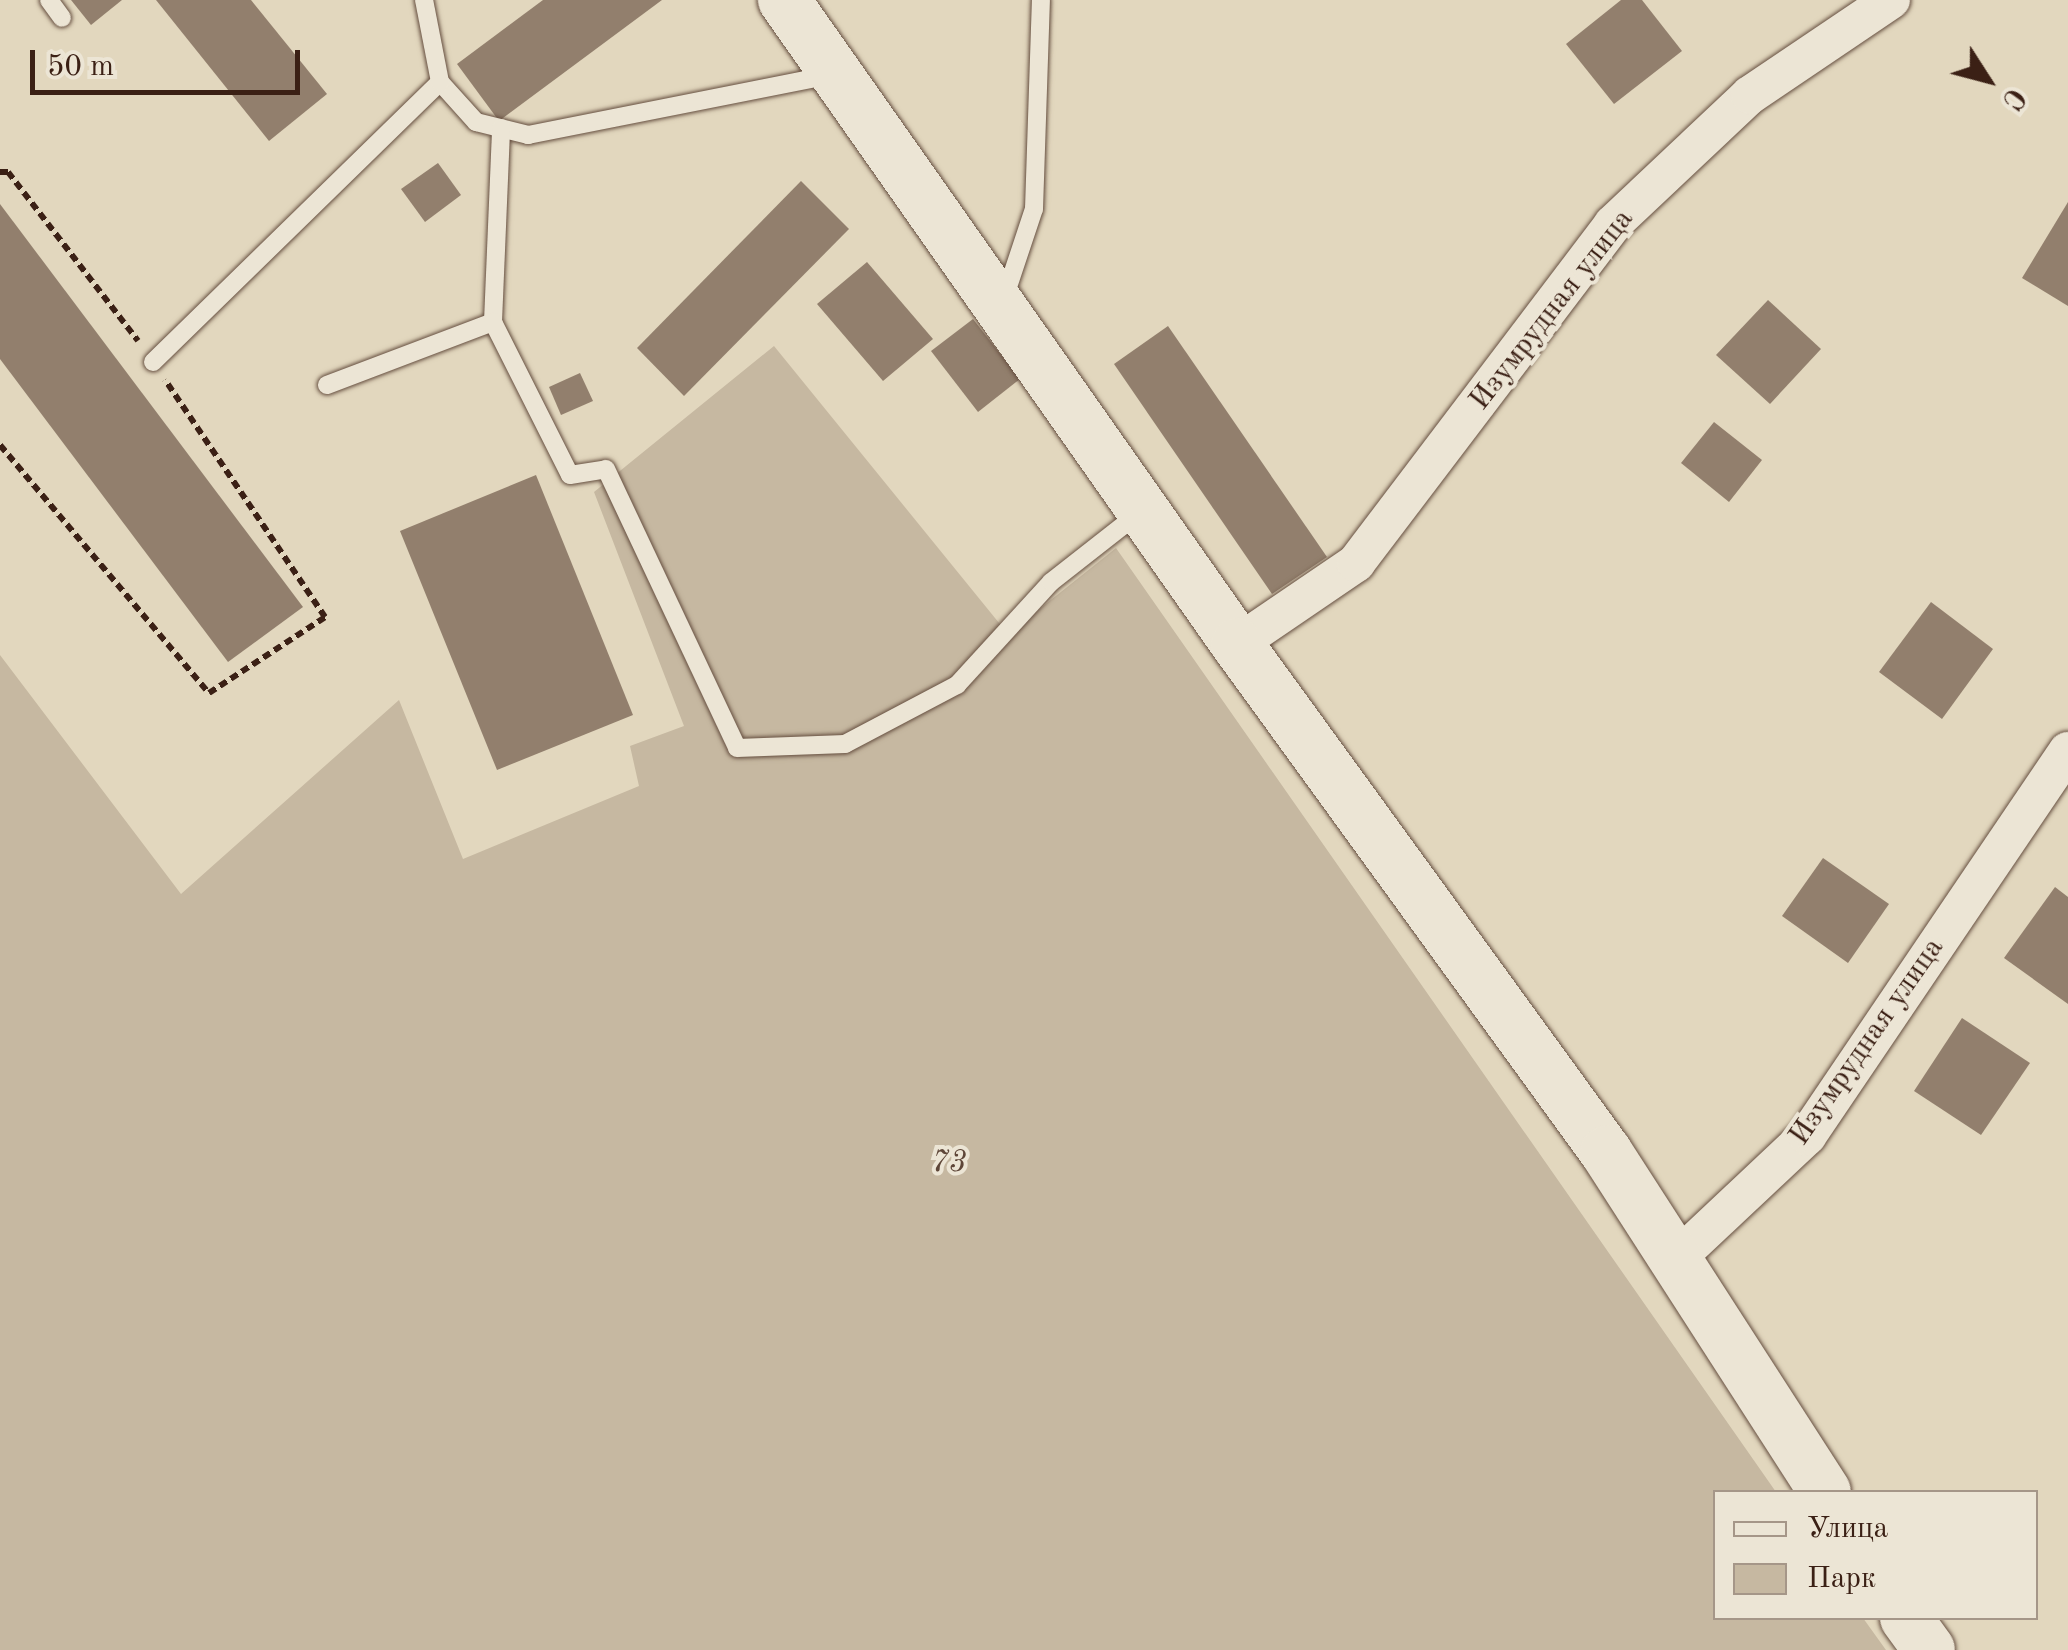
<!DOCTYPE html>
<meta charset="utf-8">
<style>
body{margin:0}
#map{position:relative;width:2068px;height:1650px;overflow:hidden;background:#e2d7be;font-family:"Old Standard TT",serif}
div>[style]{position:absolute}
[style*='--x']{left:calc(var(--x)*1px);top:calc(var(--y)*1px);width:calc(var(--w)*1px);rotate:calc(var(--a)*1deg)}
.green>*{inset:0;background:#c6b8a1}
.building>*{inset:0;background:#927f6d}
.path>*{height:6px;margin-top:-3px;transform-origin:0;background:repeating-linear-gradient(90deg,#3b2015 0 8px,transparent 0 13px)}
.roads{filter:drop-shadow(0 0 2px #654e3f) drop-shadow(0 0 2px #654e3f)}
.lane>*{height:18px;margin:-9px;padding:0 9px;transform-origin:9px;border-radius:9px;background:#ece5d5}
.street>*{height:38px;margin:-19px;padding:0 19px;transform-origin:19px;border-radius:19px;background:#ece5d5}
.secondary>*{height:52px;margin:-26px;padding:0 26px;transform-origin:26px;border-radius:26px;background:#ece5d5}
span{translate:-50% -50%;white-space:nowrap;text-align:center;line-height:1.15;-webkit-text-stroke:8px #ece5d5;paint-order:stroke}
.street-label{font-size:30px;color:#3b2015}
.park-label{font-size:30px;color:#5e4638;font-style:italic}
.legend{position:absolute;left:1713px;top:1490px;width:325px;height:130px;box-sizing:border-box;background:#ece5d5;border:2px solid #a59688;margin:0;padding:12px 18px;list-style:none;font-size:30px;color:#3b2015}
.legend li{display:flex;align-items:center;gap:20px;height:50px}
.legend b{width:50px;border:2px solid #a59688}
.north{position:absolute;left:1938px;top:30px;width:100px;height:100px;-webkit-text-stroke:8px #ece5d5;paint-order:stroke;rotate:126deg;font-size:28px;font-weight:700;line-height:40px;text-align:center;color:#3b2015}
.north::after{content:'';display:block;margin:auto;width:35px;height:45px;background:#3b2015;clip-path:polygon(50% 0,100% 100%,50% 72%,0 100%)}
.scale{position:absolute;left:30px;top:50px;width:270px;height:45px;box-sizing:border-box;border:5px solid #3b2015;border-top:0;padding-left:12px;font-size:30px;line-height:35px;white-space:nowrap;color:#3b2015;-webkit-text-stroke:8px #ece5d5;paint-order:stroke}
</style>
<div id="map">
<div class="green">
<i style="clip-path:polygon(774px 346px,1008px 634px,1116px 548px,1776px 1492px,1716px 1492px,1716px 1618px,1863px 1618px,1886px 1650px,0 1650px,0 655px,181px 894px,399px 700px,463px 859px,639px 786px,630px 746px,684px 726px,594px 492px)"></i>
</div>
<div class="building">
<i style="clip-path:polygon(71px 0,122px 0,91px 25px)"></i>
<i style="clip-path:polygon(156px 0,251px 0,327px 94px,269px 141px)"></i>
<i style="clip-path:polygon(543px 0,662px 0,499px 121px,457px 64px)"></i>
<i style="clip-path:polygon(1621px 0,1642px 0,1682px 51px,1614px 104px,1566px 44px)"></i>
<i style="clip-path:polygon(438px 163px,461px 195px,425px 222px,401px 189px)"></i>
<i style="clip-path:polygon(801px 181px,849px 229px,684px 396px,637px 348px)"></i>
<i style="clip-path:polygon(2068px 202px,2068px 306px,2022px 278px)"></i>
<i style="clip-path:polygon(0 204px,303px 607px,228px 662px,0 359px)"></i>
<i style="clip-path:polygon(867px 262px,933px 339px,883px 381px,817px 304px)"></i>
<i style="clip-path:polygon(1768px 300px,1821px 349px,1770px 404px,1716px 355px)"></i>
<i style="clip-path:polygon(973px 319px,1020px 379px,978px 412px,931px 351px)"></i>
<i style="clip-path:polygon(1168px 326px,1327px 557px,1272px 594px,1114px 364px)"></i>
<i style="clip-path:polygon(580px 373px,593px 401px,561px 415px,549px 387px)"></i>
<i style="clip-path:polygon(1714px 422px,1762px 460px,1729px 502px,1681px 463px)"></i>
<i style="clip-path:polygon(536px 475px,633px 715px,497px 770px,400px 531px)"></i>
<i style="clip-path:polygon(1931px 602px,1993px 649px,1942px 719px,1879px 672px)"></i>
<i style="clip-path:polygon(1823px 858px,1889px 904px,1848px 963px,1782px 916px)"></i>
<i style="clip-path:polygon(2055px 887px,2068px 897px,2068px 1004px,2004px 958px)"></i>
<i style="clip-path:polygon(1962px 1018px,2030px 1063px,1981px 1135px,1914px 1091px)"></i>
</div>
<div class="path">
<i style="--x:0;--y:172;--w:8;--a:0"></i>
<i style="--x:8;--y:172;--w:213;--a:52.4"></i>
<i style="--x:0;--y:445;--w:324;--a:49.9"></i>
<i style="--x:209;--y:693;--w:139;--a:-33.2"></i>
<i style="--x:325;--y:617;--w:286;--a:-124"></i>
</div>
<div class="roads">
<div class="lane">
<i style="--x:49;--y:0;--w:22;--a:54"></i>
<i style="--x:440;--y:82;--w:54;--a:48"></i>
<i style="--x:476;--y:122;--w:54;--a:14"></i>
<i style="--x:528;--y:135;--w:308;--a:-11.2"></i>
<i style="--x:1005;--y:296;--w:92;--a:-71.6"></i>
<i style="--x:1034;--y:209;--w:209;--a:-88.1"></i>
<i style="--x:493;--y:322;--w:194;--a:-87.6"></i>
<i style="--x:153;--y:362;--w:401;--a:-44.3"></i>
<i style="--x:440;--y:82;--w:84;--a:-101"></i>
<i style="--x:327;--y:385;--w:178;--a:-20.8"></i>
<i style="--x:493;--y:322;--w:171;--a:63.3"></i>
<i style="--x:570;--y:475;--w:36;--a:-9"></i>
<i style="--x:606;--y:469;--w:308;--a:64.8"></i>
<i style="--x:737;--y:748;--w:108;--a:-2.1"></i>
<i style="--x:845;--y:744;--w:127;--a:-27.8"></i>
<i style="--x:957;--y:685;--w:139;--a:-47.6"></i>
<i style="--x:1051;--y:582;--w:112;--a:-38.1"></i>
</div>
<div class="street">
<i style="--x:1237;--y:644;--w:144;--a:-34.2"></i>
<i style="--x:1356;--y:563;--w:425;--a:-52.8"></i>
<i style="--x:1613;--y:224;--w:188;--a:-43.3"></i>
<i style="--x:1750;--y:95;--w:170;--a:-34"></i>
<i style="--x:1674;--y:1261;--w:183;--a:-43.2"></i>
<i style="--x:1807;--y:1136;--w:465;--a:-55.9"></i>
</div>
<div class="secondary">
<i style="--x:784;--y:0;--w:787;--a:54.88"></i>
<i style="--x:1237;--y:644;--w:628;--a:54.01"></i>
<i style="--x:1606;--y:1152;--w:404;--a:57.2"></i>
<i style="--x:1906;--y:1618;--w:39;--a:54"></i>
</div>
</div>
<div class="street-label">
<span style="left:1552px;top:310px;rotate:-52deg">Изумрудная улица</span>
<span style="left:1867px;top:1042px;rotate:-55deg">Изумрудная улица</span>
</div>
<div class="park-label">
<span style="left:949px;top:1163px">73</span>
</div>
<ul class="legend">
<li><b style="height:12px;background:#ece5d5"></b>Улица</li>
<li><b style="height:28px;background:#c6b8a1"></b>Парк</li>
</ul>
<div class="north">С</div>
<div class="scale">50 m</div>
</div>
